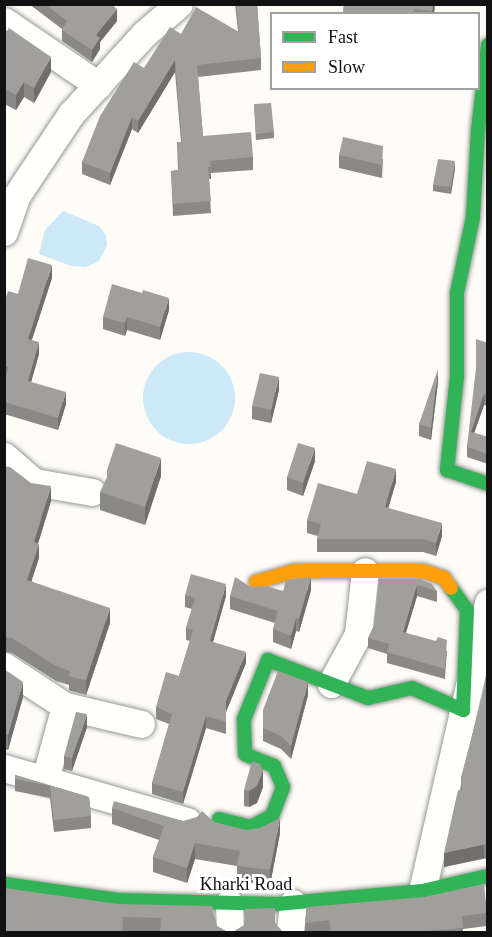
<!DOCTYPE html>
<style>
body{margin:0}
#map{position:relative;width:492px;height:937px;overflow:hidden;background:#fdfcf7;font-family:Georgia,serif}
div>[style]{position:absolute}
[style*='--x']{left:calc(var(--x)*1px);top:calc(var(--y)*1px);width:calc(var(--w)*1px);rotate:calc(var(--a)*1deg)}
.water>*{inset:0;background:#cde8f7}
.round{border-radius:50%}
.roads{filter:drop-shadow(0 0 2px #979795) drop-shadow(0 0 2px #979795)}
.street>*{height:27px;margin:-13.5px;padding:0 13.5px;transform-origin:13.5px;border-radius:13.5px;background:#fffffe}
.fast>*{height:14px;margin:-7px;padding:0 7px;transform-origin:7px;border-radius:7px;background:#30b455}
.slow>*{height:14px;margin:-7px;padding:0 7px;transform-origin:7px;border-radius:7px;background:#ff9f0a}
.wall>*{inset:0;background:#8a8986}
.shaded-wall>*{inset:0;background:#716f6d}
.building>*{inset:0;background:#a19f9c}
span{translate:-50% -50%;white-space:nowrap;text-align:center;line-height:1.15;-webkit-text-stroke:6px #fff;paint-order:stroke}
.street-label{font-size:18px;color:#111}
.frame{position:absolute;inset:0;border:6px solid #111;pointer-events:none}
.legend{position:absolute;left:270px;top:12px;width:210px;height:78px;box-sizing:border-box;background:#fff;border:2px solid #a0a0a0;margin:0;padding:8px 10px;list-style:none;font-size:18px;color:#111}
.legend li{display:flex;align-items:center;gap:12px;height:30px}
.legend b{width:30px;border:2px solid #a0a0a0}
</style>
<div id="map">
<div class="water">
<i style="clip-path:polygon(63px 211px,99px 226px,106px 235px,107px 245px,99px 261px,86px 267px,71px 266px,39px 254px,45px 230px)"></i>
<i class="round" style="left:143px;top:352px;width:92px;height:92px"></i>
</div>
<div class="roads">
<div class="street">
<i style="--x:4;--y:21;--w:114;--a:34.2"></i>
<i style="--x:4;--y:232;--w:39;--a:-71"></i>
<i style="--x:17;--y:195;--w:97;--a:-56.3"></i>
<i style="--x:71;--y:114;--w:108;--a:-47.6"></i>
<i style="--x:144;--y:34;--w:46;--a:-40.6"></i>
<i style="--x:4;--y:456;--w:40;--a:41"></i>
<i style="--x:34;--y:482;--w:59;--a:9.8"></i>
<i style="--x:4;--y:666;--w:73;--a:33.3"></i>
<i style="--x:65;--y:706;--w:78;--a:13.3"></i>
<i style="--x:331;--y:684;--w:57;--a:-61.6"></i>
<i style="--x:358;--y:634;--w:63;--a:-83.7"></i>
<i style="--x:4;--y:768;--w:191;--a:16.2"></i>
<i style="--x:45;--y:779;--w:76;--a:-74.7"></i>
<i style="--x:422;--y:891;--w:296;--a:-77.1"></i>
<i style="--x:229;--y:903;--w:29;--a:88"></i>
<i style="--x:290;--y:932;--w:29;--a:-84"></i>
</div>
<div class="fast">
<i style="--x:488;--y:45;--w:86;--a:96.7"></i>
<i style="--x:478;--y:130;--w:87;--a:93.3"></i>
<i style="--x:473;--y:217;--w:78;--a:101.9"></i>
<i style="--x:457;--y:293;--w:83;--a:90"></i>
<i style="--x:457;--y:376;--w:95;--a:96.1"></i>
<i style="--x:447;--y:470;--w:43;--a:18.9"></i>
<i style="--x:219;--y:819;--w:33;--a:14"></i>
<i style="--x:251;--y:827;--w:24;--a:-28"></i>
<i style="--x:272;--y:816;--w:31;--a:-69"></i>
<i style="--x:283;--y:787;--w:23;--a:-113"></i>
<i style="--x:274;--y:766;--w:31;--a:-158"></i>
<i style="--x:245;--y:754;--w:35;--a:-92"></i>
<i style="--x:244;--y:719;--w:64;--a:-67.9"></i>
<i style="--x:268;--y:660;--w:107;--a:20.8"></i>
<i style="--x:368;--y:698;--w:45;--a:-12.8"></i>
<i style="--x:412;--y:688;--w:56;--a:23.3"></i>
<i style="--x:463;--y:710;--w:100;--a:-87.7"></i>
<i style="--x:467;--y:610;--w:27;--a:-126"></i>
<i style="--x:4;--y:884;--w:117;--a:7.9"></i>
<i style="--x:120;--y:900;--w:157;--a:1.5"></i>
<i style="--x:277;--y:904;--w:146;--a:-5.1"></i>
<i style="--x:422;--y:891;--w:68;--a:-12.8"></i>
</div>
<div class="slow">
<i style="--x:256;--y:582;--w:40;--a:-16"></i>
<i style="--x:294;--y:571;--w:129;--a:0"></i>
<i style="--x:423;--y:571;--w:22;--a:18"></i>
<i style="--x:444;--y:578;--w:12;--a:55"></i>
</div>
</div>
<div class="wall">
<i style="clip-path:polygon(29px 4px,111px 4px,117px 21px,100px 42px,100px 49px,92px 62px,62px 41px,62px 29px)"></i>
<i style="clip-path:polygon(235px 4px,257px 4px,261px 58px,261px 70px,198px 77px,203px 136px,253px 157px,253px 170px,211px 173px,211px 179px,209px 179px,211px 213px,173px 216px,171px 171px,178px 170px,177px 142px,181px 142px,175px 72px,138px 133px,132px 129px,110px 185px,82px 174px,82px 162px,144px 68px,181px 34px,238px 31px)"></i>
<i style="clip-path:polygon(344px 4px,435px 4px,434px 14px,343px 14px)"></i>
<i style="clip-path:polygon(4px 29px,51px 72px,34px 103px,24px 97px,16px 110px,4px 104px)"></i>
<i style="clip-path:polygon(254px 104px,274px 132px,274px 138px,256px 140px)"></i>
<i style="clip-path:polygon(339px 155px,383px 159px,382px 178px,339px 168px)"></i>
<i style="clip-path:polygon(455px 168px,451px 194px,433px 191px,433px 185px)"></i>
<i style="clip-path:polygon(52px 278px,32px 340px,39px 354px,31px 382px,66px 404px,58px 430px,4px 414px,4px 382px,5px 378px,4px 378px,4px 303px,18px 294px)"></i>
<i style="clip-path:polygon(169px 310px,160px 340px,127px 330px,125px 336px,103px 329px,103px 317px)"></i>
<i style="clip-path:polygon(488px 343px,488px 406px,484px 405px,474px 433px,488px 437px,488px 464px,467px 457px,467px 447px)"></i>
<i style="clip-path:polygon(438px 382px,431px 440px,419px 436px,419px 424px)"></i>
<i style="clip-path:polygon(279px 390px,271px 423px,252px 419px,252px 406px)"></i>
<i style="clip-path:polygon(315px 461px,303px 496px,287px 490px,287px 477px)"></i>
<i style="clip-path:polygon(4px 466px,51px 501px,38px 543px,39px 558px,31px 581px,110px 623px,86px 695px,71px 691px,69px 690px,69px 685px,56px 681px,12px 653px,4px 652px)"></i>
<i style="clip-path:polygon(161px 476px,145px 525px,100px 510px,100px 492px)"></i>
<i style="clip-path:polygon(396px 482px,388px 508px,442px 536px,436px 556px,423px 552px,317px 552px,317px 539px,318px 536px,307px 533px,307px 520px,357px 494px)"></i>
<i style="clip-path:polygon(420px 579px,437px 591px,437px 602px,417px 596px,406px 633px,447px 651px,445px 679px,387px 663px,387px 654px,368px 648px,368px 638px)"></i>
<i style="clip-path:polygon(251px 587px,283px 591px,311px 590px,299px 632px,296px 631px,291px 649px,273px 642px,273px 629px,275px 623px,230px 609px,230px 596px)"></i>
<i style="clip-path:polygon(185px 595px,226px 596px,213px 642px,246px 663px,226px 712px,226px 734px,206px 728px,183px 804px,152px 794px,152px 783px,169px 724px,156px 719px,156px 707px,179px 676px,190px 641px,186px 640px,186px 628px,192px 609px,185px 607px)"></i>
<i style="clip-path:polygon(488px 668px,488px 858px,444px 867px,461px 791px,461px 778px,482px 698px)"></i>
<i style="clip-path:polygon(4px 669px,23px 697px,8px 750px,4px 749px)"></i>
<i style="clip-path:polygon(308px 695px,291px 759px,281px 749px,263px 741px,263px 710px)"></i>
<i style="clip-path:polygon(87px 727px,72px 771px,64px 769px,64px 756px)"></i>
<i style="clip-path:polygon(15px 775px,89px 797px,91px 816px,91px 828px,54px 832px,50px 798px,15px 791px)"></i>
<i style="clip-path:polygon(263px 787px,257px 803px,249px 807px,244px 806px,244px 790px)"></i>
<i style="clip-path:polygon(112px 808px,183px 821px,214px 822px,246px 830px,280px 833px,270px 885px,237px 881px,237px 866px,195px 859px,187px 883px,153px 872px,153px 857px,159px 840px,112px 824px)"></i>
<i style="clip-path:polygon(4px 888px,217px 926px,229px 933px,123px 932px)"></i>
<i style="clip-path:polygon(307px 907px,487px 913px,487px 926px,463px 929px,463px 933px,305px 933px,305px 923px)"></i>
</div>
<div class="shaded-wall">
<i style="clip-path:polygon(433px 4px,435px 4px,434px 14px,432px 14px)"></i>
<i style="clip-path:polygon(117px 9px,117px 21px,100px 42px,100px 49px,92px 62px,92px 50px,96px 35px)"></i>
<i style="clip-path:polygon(51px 57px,51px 72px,34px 103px,34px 88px)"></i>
<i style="clip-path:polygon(175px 60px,175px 72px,138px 133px,138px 121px)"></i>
<i style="clip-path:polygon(24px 82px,24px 97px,16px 110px,16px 95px)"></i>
<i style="clip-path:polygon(132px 117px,132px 129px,110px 185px,110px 173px)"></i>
<i style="clip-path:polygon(455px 161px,455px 168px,451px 194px,451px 187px)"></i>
<i style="clip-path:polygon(52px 265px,52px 278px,28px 351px,28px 339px)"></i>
<i style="clip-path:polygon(169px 298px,169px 310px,160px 340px,160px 327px)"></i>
<i style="clip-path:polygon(127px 317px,127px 330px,125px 336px,125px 323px)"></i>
<i style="clip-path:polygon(39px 342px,39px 354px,28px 393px,28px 381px)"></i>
<i style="clip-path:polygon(438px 369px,438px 382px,431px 440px,431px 428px)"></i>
<i style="clip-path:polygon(279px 377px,279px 390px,271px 423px,271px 410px)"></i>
<i style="clip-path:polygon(66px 392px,66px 404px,58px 430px,58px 418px)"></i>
<i style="clip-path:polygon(484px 394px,484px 405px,471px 442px,471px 432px)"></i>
<i style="clip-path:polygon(315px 448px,315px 461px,303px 496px,303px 483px)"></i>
<i style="clip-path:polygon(161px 458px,161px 476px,145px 525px,145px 507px)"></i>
<i style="clip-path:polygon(396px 469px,396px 482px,385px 519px,385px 507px)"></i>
<i style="clip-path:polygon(51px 486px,51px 501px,34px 557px,34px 542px)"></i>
<i style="clip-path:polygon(442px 523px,442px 536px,436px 556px,436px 543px)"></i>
<i style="clip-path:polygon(39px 544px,39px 558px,27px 595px,27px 580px)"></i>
<i style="clip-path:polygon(311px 577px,311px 590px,299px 632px,299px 619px)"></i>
<i style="clip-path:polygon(226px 584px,226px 596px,210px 652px,210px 641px)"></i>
<i style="clip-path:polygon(417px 585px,417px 596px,403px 642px,403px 632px)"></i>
<i style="clip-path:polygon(110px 608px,110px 623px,86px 695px,86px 680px)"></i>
<i style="clip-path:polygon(296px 618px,296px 631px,291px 649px,291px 636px)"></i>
<i style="clip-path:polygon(246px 652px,246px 663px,226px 712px,226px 734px,226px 701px)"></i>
<i style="clip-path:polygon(23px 682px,23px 697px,8px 750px,8px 735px)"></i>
<i style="clip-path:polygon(308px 682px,308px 695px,291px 759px,291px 746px)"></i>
<i style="clip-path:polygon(87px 714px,87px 727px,72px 771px,72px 758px)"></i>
<i style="clip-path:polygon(206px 716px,206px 728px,183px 804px,183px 792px)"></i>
<i style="clip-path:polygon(263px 771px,263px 787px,257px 803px,249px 807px,249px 791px)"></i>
<i style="clip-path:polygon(280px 818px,280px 833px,270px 885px,270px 870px)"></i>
<i style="clip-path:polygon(195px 843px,195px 859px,187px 883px,187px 868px)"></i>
<i style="clip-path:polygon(484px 844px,484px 858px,444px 867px,444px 853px)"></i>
</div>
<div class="building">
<i style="clip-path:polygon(45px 4px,111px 4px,117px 9px,96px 35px,100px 38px,92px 50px,62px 30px,67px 21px)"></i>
<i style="clip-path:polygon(236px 4px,257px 4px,261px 58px,197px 65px,203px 136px,251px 132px,253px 157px,210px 161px,211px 167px,208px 167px,211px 201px,173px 204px,171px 171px,179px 170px,177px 142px,182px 142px,175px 60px,138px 121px,132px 117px,110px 173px,82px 162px,100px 116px,134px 62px,144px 68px,170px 27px,181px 34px,196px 7px,239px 32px)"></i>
<i style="clip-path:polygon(344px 4px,433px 4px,432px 11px,414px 9px,413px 14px,343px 14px)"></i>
<i style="clip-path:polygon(9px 28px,51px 57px,34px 88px,24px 82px,16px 95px,4px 88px,4px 29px,7px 31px)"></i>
<i style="clip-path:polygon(271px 103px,274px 132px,256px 134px,254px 104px)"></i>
<i style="clip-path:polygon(343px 137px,383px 146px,382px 165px,339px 155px)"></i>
<i style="clip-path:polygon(438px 159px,455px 161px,451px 187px,433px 185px)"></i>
<i style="clip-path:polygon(28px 258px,52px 265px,28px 339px,39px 342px,28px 381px,66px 392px,58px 418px,4px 402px,4px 382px,9px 367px,4px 366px,4px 303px,8px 291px,18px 294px)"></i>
<i style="clip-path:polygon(112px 284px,142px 293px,143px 290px,169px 298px,160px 327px,127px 317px,125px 323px,103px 317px)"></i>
<i style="clip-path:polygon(476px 339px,488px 343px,488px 396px,484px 394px,471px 432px,488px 437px,488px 454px,467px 447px,476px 368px)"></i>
<i style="clip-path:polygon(438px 369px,431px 428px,419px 424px)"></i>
<i style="clip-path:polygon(260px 373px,279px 377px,271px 410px,252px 406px)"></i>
<i style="clip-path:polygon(116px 443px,161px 458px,145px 507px,100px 492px,107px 477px,107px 470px)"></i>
<i style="clip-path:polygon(298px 443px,315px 448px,303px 483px,287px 477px)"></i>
<i style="clip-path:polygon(367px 461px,396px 469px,385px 507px,442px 523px,436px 543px,423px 539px,317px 539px,321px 524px,307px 520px,318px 483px,357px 494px)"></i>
<i style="clip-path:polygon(4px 466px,10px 467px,31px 483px,51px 486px,34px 542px,39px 544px,27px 580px,110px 608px,86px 680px,71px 677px,69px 675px,70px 671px,56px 666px,12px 638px,4px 637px)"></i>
<i style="clip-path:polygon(191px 574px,226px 584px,210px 641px,246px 652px,226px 701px,226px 722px,206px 716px,183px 792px,152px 783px,172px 714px,156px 707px,166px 672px,179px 676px,193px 630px,186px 628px,195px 598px,185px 595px)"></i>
<i style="clip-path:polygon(235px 577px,251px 587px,266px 586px,283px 591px,286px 580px,311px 577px,299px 619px,296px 618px,291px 636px,273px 629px,278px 611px,230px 596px)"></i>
<i style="clip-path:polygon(379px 579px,420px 579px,432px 584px,437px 591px,417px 585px,403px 632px,436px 641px,438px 637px,447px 640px,445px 669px,387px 652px,389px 644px,368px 638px,374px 625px)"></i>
<i style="clip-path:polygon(488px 668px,488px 844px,444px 853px,458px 790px,462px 791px,461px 778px,482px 698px)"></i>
<i style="clip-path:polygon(4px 669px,23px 682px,8px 735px,4px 734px)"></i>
<i style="clip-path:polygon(278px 671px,308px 682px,291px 746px,281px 736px,263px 728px,263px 710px)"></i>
<i style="clip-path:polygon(76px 712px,87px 714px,72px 758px,64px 756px)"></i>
<i style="clip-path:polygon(252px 761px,260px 764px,263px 771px,257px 786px,249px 791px,244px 790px)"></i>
<i style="clip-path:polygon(15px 775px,89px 797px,91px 816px,54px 820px,50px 786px,15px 779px)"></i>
<i style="clip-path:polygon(114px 801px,183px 821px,197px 817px,202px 811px,214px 822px,246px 830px,260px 828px,280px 818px,270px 870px,237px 866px,240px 851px,195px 843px,187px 868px,153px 857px,164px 826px,112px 808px)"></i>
<i style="clip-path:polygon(484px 884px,487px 913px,462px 916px,463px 928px,428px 931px,428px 933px,331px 933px,329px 920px,305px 923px,307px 907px,424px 897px)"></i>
<i style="clip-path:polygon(4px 888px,118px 904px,212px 906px,217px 926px,229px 933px,160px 933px,161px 918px,123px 917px,122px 933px,4px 933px)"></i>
<i style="clip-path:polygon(275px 908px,275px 923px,284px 933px,231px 933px,244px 925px,245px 909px)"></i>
</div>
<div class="street-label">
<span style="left:246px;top:884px">Kharki Road</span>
</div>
<div class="frame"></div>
<ul class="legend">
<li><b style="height:8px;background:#30b455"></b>Fast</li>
<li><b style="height:8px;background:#ff9f0a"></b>Slow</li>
</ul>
</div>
